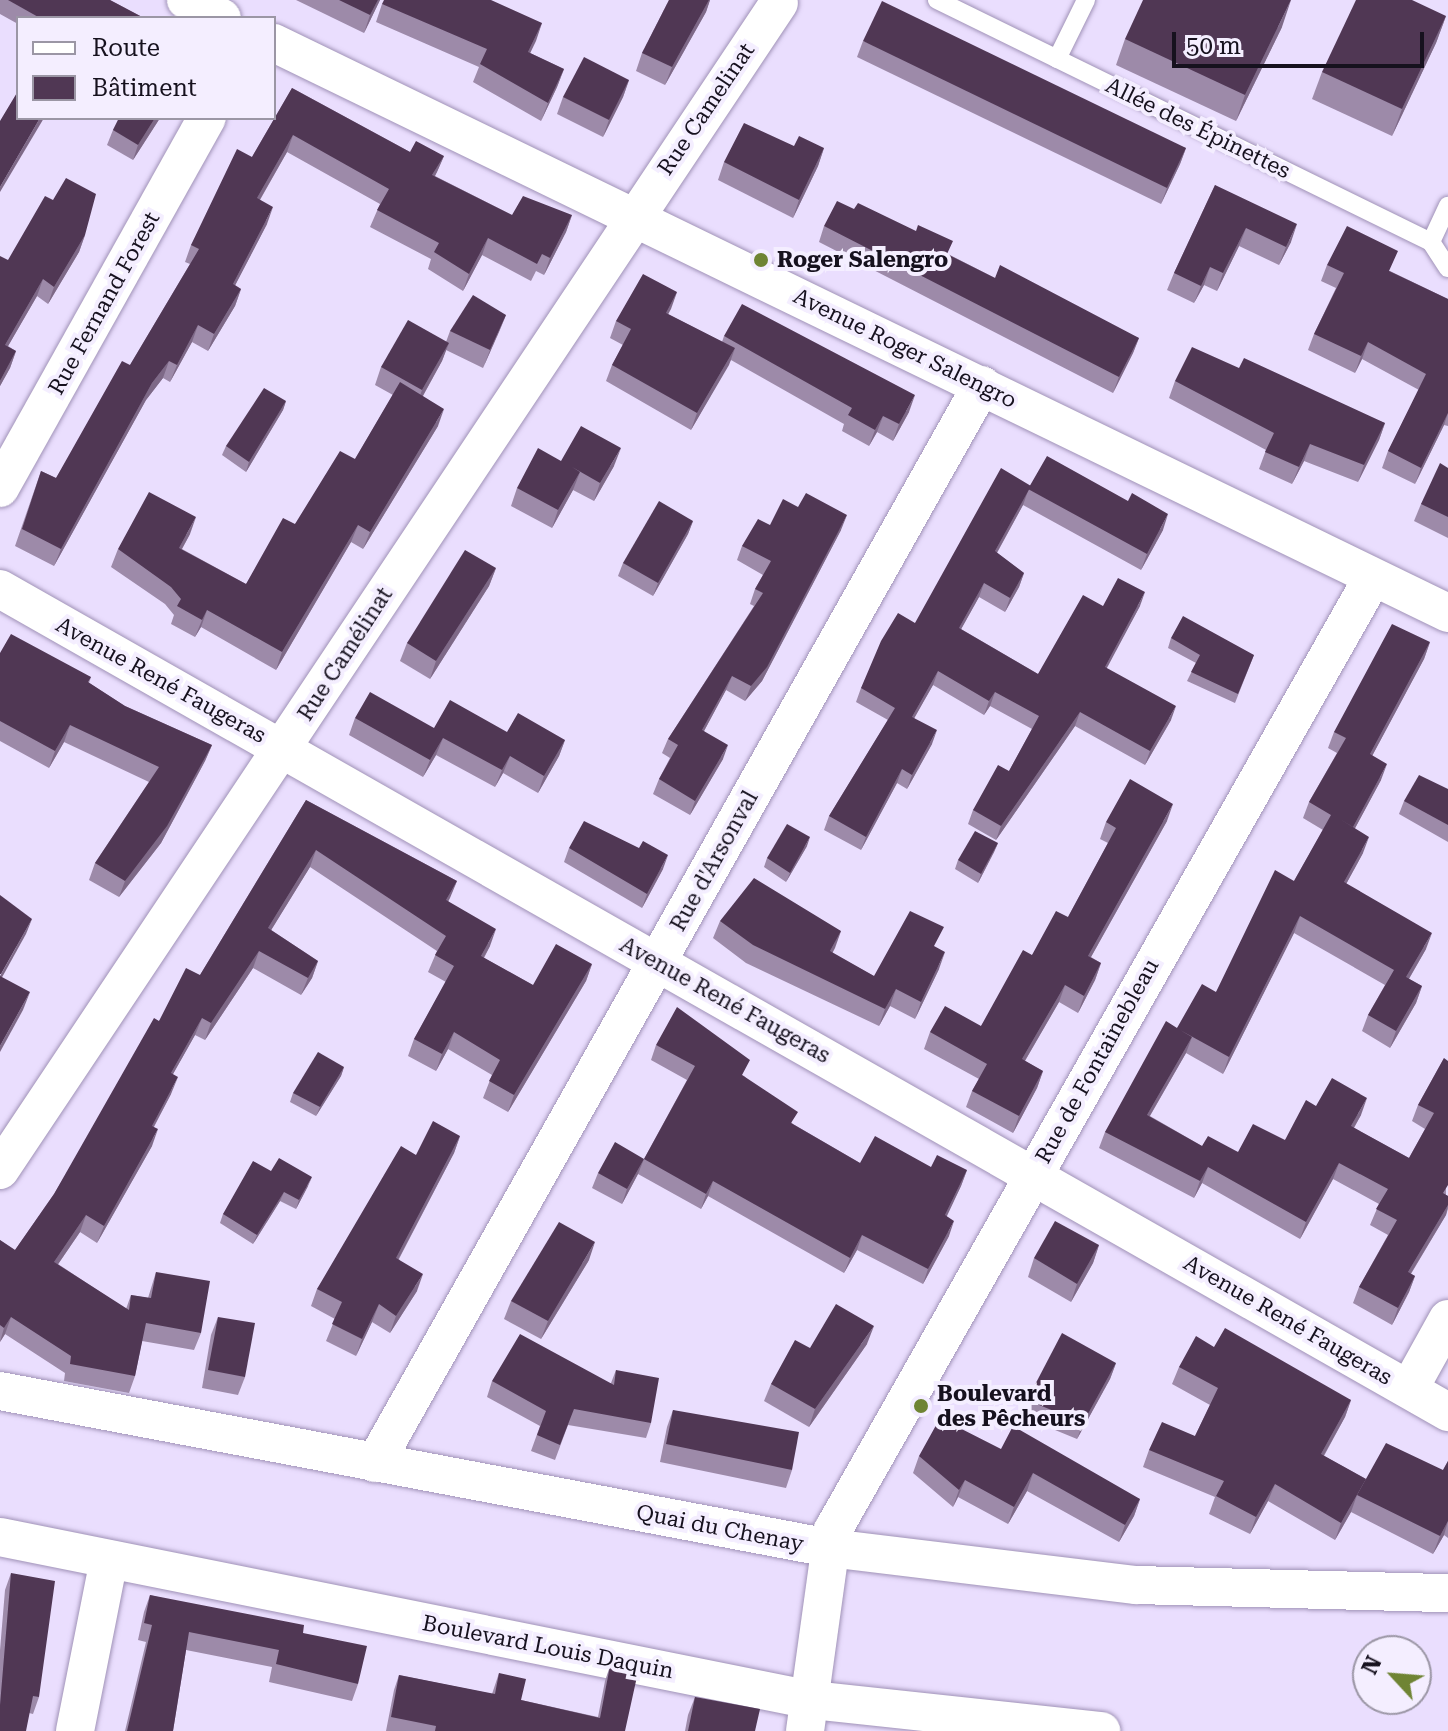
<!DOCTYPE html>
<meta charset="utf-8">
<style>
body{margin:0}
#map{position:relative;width:1448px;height:1731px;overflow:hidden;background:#eadefe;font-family:"Roboto Serif",serif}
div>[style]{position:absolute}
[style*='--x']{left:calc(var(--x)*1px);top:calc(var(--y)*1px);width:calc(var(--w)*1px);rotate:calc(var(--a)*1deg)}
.roads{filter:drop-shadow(0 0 2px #a092b7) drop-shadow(0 0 2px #a092b7)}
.service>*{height:18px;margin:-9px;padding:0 9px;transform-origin:9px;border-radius:9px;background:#fff}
.minor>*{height:38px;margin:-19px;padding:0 19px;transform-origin:19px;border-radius:19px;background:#fff}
.wall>*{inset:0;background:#9d8aa9}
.shaded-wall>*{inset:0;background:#7e6987}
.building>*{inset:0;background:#503754}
.dots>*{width:22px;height:22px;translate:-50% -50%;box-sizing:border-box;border:4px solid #f4eeff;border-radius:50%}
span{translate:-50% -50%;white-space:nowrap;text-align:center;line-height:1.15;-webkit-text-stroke:8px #f4eeff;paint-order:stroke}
.street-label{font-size:22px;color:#16111e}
.poi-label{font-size:22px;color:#16111e;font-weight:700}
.left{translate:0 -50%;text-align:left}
.legend{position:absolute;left:16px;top:16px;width:260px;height:104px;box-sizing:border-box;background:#f4eeff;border:2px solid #9b96a5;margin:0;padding:10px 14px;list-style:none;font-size:24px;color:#16111e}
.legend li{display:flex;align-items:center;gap:16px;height:40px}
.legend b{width:40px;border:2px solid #9b96a5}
.north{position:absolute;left:1352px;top:1635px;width:80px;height:80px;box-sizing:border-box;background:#f4eeff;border:2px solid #9b96a5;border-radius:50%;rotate:296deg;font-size:22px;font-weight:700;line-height:32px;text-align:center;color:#16111e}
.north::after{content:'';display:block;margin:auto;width:28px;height:36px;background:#6f8434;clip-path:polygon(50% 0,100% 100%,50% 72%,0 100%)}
.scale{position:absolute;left:1172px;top:32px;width:252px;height:36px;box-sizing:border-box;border:4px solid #16111e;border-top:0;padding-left:10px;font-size:24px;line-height:28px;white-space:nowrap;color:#16111e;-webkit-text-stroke:6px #f4eeff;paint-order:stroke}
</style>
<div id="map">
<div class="roads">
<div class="service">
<i style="--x:937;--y:0;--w:550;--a:26.1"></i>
<i style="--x:1431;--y:242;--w:31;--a:57"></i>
<i style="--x:1057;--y:59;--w:66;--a:-63.8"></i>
<i style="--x:1431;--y:242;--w:40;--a:-65"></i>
</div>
<div class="minor">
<i style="--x:186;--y:0;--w:40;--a:26.6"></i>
<i style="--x:274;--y:43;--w:1305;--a:25.9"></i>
<i style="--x:0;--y:488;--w:424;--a:-60.8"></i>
<i style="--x:0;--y:589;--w:1666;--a:29.61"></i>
<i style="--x:0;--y:1170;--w:1403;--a:-56.28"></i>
<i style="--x:1409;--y:1389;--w:80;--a:-60.9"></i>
<i style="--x:0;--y:1391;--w:844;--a:10.72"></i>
<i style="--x:829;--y:1548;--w:309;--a:6.9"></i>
<i style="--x:1136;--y:1585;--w:312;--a:1.5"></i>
<i style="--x:375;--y:1463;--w:1237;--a:-60.62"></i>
<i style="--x:0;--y:1537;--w:827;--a:11.36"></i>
<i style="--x:811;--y:1700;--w:292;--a:6.1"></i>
<i style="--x:75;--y:1731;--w:175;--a:-78.8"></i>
<i style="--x:805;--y:1731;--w:203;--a:-82.1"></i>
<i style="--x:833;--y:1530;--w:1095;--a:-60.46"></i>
</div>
</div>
<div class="wall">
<i style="clip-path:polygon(0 0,110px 0,144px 18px,18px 18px,18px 24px,0 14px)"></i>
<i style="clip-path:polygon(296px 0,380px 0,364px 33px)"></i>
<i style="clip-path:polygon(669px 0,710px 0,706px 12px,665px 85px,636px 71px,642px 53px)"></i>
<i style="clip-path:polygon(382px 4px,542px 23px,530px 53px,564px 69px,557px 87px,541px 121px,473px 82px,479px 67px,376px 22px)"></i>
<i style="clip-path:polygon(1446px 16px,1436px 43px,1392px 136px,1312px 99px,1322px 72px)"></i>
<i style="clip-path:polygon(1282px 27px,1236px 121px,1116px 65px,1125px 39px)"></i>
<i style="clip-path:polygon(863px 41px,1186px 148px,1180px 164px,1161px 204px,857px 57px)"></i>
<i style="clip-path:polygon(629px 80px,623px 97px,603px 137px,557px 114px,563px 97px)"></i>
<i style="clip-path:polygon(292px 88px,410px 152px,444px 156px,435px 176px,512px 215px,572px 215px,566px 232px,544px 275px,536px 271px,531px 281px,482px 255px,463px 291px,428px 269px,431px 259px,370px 227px,380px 204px,287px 152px,260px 200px,267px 224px,235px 285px,241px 289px,235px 306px,208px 351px,192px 342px,170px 382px,163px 378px,146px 400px,54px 566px,15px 546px,41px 471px,56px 478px,130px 365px,190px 264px,185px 262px,191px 245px,252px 157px)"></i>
<i style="clip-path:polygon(119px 118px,160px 118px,133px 160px,107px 145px,113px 130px)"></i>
<i style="clip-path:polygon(794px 146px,824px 148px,818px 166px,793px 218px,718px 180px,724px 162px)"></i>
<i style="clip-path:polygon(1215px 185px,1291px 242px,1279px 265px,1239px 246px,1217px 291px,1204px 285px,1194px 303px,1167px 290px,1174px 273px)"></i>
<i style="clip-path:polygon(824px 226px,948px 254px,995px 278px,1139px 338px,1133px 353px,1113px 393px,819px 242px)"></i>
<i style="clip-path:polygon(85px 235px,79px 252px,48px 304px,37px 296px,8px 346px,16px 351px,10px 368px,0 386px,8px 260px)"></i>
<i style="clip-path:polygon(1327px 265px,1390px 271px,1448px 299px,1448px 426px,1444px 425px,1415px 484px,1382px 468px,1388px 451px,1419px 390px,1362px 359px,1355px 373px,1308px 350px,1314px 334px,1336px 288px,1321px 281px)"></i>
<i style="clip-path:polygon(677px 292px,668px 314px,722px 342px,724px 336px,909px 412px,893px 441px,877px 432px,869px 446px,842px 431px,844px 424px,731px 360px,691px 430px,606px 381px,612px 365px,623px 345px,610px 338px,616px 321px)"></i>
<i style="clip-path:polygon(506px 315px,483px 368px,446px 350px,442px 361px,423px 396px,438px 426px,363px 549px,351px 542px,276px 670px,201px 627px,195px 637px,171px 624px,174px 615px,165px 604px,111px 567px,118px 549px,190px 534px,182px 549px,246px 584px,295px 524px,355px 459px,393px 395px,375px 385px,381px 367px,446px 342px,450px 331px)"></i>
<i style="clip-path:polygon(1239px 368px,1385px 423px,1379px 440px,1358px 482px,1304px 461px,1292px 484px,1259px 469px,1266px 450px,1169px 398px,1175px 381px)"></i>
<i style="clip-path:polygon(286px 401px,283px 410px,246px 472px,222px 455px,226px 446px)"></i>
<i style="clip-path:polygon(561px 461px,614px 466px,594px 501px,573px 490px,552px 528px,511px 506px,517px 488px)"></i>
<i style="clip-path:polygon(1448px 468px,1448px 538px,1414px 521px,1421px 504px)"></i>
<i style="clip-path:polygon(1030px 486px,1163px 530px,1141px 570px,1023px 505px,997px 553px,1024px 573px,1019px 587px,1005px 612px,979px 597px,961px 629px,1038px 674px,1103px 606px,1140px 606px,1106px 668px,1171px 720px,1145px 765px,1075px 726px,996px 840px,968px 824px,973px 810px,1009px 771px,1032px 729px,990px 706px,984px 715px,933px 685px,914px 718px,932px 744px,907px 789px,897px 783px,861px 850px,824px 830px,829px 816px,888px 720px,856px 702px,861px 688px)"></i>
<i style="clip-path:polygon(693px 521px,688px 534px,653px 596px,618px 576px,623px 563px)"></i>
<i style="clip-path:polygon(770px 525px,841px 530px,762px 681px,745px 701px,726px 690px,704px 731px,723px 759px,690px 815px,653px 794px,659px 779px,670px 758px,662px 753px,668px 739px,754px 606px,750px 604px,755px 589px,763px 575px,737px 560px,742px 546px)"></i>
<i style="clip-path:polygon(496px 568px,489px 586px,430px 679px,400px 661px,407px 643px)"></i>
<i style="clip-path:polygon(1171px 638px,1254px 655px,1235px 703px,1187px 681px,1196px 663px,1168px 648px)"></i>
<i style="clip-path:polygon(1430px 642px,1424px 659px,1372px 756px,1381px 780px,1355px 828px,1363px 853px,1346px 884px,1426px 949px,1409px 979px,1422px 986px,1416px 1003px,1390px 1048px,1362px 1031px,1368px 1015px,1385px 985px,1294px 933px,1223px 1074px,1186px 1053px,1150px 1116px,1202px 1146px,1238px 1152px,1285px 1140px,1316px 1106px,1361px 1115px,1354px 1128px,1409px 1158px,1425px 1129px,1412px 1121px,1418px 1105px,1444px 1058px,1446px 1195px,1448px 1196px,1448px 1209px,1446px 1215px,1411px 1274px,1415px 1276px,1409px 1292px,1392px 1325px,1353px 1303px,1359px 1287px,1388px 1235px,1370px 1225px,1379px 1204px,1333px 1179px,1300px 1239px,1202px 1183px,1194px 1198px,1099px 1148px,1105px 1132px,1177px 1028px,1216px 992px,1294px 881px,1323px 830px,1303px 818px,1309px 802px,1337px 753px,1328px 748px,1334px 732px)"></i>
<i style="clip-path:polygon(0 653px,91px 677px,89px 683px,125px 706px,212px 745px,205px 761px,161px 843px,119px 897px,89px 880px,95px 863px,149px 782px,64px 742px,49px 768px,0 741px)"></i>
<i style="clip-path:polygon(355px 718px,434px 728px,507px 732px,565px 740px,559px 756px,538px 793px,503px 773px,495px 787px,436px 755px,423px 777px,349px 735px)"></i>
<i style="clip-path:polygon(1448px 789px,1448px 842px,1399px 814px,1404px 801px)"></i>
<i style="clip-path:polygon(306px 800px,457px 881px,448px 901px,490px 946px,484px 958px,533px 985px,592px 964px,586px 981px,508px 1112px,483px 1098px,492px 1075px,448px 1049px,436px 1071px,408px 1056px,414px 1039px,446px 982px,428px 972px,437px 951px,310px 867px,271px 930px,318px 961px,312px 978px,301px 995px,253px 968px,205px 1040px,195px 1035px,173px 1074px,171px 1094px,154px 1127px,152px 1146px,97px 1243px,80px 1232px,58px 1264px,126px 1309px,131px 1295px,148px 1298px,156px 1272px,201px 1333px,194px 1350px,142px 1341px,135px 1376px,129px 1393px,64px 1381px,65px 1373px,5px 1334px,0 1342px,0 1240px,15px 1250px,54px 1194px,159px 1021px,200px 975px)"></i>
<i style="clip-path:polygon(1167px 821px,1091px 957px,1101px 963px,1095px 980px,1078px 1013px,1059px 1002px,1025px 1061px,1043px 1071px,1037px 1088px,1013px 1133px,966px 1107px,972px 1091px,979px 1079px,924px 1049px,930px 1032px,981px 1026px,1032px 955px,1068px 917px,1108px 843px,1100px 839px,1106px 822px)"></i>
<i style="clip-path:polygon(998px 843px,994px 852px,978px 883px,955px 869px,958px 860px)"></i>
<i style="clip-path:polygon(807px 846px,786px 882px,764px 867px,767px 858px)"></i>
<i style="clip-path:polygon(569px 848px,663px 869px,642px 908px,564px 862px)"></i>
<i style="clip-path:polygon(720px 921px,841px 931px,832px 953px,874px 976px,936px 947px,939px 969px,915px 1019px,890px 1006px,879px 1026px,746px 963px,713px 938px)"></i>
<i style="clip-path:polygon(656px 1045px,744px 1076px,793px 1124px,860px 1163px,931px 1167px,967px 1170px,961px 1186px,946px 1216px,949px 1236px,923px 1284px,857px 1250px,844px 1273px,708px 1196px,701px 1209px,638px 1174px,622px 1204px,592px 1188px,598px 1173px,644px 1159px,687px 1080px,651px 1060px)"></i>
<i style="clip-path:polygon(344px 1067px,341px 1076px,316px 1116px,290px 1102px,293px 1093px)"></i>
<i style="clip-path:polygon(460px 1136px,454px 1153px,399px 1259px,417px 1291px,390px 1333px,372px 1322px,356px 1356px,326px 1341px,335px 1319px,311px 1306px,317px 1289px,416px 1155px)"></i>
<i style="clip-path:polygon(271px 1171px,308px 1186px,296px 1209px,280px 1201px,253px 1244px,220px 1223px,223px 1214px)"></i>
<i style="clip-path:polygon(1099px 1245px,1093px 1263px,1071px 1302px,1028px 1277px,1034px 1258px)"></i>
<i style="clip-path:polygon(589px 1260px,541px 1339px,504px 1319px,511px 1301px)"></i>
<i style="clip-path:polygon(218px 1317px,245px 1377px,238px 1395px,202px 1388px,211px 1335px)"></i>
<i style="clip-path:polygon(867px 1344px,809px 1427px,764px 1401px,771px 1384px,810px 1348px)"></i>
<i style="clip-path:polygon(1214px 1347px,1351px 1400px,1345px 1417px,1324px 1456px,1366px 1479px,1443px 1470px,1448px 1461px,1448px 1538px,1444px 1535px,1433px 1554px,1351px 1512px,1335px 1540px,1268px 1501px,1250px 1534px,1209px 1514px,1215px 1497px,1143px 1467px,1149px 1450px,1195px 1436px,1210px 1405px,1172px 1384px,1179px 1367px)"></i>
<i style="clip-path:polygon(1116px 1363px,1110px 1379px,1077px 1439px,1021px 1416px,1027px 1400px)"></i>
<i style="clip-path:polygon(616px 1370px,651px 1423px,646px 1438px,568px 1425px,555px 1460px,531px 1451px,540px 1426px,487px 1397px,492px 1381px,611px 1383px)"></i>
<i style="clip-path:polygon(673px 1410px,792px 1470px,786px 1488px,660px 1462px,667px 1427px)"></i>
<i style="clip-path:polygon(1001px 1449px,1140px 1499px,1134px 1516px,1119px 1542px,1027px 1491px,1008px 1524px,958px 1497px,953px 1507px,913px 1473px,919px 1456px)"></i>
<i style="clip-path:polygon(11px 1573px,39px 1697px,33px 1714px,29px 1713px,0 1731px,0 1650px,5px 1590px)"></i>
<i style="clip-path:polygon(150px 1595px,303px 1633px,358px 1684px,352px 1701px,269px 1682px,272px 1667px,186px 1650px,173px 1731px,125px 1731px,146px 1642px,138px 1640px,144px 1612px)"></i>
<i style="clip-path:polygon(610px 1666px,625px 1731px,386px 1731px,394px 1690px,399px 1675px,492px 1694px,499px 1673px,521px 1700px,598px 1717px,605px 1681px)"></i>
<i style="clip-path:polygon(695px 1697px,755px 1731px,685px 1731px,688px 1715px)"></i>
</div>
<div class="shaded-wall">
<i style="clip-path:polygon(378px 0,380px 0,364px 33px,370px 15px)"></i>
<i style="clip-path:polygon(709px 0,710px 0,706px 12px,665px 85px,672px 67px)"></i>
<i style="clip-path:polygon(1291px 0,1282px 27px,1236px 121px,1245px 95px)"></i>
<i style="clip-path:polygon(1446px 16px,1436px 43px,1392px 136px,1402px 109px)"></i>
<i style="clip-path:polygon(542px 23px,536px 41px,522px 70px,528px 52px)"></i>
<i style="clip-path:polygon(564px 69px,557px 87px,541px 121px,548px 103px)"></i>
<i style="clip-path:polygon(629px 80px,623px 97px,603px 137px,609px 120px)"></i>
<i style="clip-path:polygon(40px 118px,44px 118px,0 192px,0 187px)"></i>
<i style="clip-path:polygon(155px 118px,160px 118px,133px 160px,138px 145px)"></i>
<i style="clip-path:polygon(293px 135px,287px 152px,251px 215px,257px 198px)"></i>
<i style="clip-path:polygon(824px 148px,818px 166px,793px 218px,799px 200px)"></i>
<i style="clip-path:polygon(1186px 148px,1180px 164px,1161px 204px,1167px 188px)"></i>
<i style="clip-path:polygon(444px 156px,437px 172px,426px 192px,432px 175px)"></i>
<i style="clip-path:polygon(273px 207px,267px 224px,227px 301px,233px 284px)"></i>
<i style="clip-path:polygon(572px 215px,566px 232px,544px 275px,550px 258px)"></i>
<i style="clip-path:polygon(1297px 224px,1291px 242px,1279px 265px,1286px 247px)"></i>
<i style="clip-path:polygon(1246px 228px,1239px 246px,1217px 291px,1223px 273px)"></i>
<i style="clip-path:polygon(85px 235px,79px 252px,48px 304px,54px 287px)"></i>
<i style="clip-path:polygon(488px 238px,482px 255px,463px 291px,469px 274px)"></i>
<i style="clip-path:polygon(1210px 267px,1204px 285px,1194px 303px,1201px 286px)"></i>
<i style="clip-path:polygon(43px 279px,37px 296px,0 360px,5px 345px)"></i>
<i style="clip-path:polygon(241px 289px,235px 306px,208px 351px,214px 334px)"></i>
<i style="clip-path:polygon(677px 292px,671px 309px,660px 329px,666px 313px)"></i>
<i style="clip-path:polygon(506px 315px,499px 332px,483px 368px,490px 350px)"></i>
<i style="clip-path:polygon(198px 325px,192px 342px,170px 382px,177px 365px)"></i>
<i style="clip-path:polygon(1139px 338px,1133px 353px,1113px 393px,1119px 377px)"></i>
<i style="clip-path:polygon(1368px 342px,1362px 359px,1355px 373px,1361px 356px)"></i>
<i style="clip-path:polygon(449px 343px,442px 361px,416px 408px,422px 390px)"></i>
<i style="clip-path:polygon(735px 348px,729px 365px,691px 430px,697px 413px)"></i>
<i style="clip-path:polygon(16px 351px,10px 368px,0 386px,0 381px)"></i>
<i style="clip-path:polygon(169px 361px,163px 378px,146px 400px,54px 566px,61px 549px,152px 383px)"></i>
<i style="clip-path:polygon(915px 395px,909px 412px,893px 441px,899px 424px)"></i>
<i style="clip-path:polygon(286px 401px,283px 410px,246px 472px,249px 462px)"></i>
<i style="clip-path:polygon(444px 409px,438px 426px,363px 549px,370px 532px)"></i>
<i style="clip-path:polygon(1448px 413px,1444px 425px,1415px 484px,1421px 468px)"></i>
<i style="clip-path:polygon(883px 416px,877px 432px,869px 446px,875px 430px)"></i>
<i style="clip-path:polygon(1385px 423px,1379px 440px,1358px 482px,1364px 465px)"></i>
<i style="clip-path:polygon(1310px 444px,1304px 461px,1292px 484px,1299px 467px)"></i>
<i style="clip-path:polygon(621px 448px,614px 466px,594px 501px,600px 483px)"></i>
<i style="clip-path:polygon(580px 472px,573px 490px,552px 528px,558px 510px)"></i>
<i style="clip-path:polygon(1028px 491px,1023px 505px,990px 565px,995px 551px)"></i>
<i style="clip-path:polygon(1168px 514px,1163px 530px,1141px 570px,1147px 554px)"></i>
<i style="clip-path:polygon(847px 515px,841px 530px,762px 681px,745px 701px,751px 686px)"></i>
<i style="clip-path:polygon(196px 517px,190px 534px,173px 565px,179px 548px)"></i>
<i style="clip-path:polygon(693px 521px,688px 534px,653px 596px,658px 583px)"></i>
<i style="clip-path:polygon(358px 525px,351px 542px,276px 670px,282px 652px)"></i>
<i style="clip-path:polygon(496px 568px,489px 586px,430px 679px,436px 661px)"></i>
<i style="clip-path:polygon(1024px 573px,1019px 587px,1005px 612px,1010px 598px)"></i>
<i style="clip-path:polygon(984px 583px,979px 597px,954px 642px,959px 628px)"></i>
<i style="clip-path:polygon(1145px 592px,1140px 606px,1100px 681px,1105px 667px)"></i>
<i style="clip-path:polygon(207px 610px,201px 627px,195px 637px,202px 620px)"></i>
<i style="clip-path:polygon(1430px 642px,1424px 659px,1364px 771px,1370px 754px)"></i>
<i style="clip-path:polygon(938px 671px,933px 685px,907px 731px,912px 717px)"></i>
<i style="clip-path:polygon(732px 676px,726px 690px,697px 744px,702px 730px)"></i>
<i style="clip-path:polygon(995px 692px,990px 706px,984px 715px,989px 701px)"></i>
<i style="clip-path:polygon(1176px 706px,1171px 720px,1145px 765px,1150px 751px)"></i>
<i style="clip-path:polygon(1080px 712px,1075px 726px,996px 840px,1001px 826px)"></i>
<i style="clip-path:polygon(70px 725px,64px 742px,49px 768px,55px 751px)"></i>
<i style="clip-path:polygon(937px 730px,932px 744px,907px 789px,912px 775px)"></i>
<i style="clip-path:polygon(443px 738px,436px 755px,423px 777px,430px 760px)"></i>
<i style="clip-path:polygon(565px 740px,559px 756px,538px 793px,544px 776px)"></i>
<i style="clip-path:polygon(212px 745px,205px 761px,161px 843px,119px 897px,125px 881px)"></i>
<i style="clip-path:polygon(728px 745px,723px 759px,690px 815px,695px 801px)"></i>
<i style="clip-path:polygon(510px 756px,503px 773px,495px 787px,502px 770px)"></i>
<i style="clip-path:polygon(1387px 764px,1381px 780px,1347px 843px,1353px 827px)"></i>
<i style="clip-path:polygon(902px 769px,897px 783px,861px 850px,866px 837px)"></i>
<i style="clip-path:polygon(1173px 804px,1167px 821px,1082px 973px,1088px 956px)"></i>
<i style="clip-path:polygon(810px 837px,807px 846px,786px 882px,790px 873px)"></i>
<i style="clip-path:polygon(1369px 837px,1363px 853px,1338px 899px,1344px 882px)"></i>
<i style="clip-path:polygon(998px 843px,994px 852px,978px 883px,981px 874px)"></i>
<i style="clip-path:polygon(316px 850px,310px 867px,262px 945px,268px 928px)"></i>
<i style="clip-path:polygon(668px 855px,663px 869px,642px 908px,647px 894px)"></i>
<i style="clip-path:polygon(457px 881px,450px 898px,440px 917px,446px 900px)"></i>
<i style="clip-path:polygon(1300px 916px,1294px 933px,1223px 1074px,1229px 1057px)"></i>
<i style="clip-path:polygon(32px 919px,26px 934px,0 981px,0 976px)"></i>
<i style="clip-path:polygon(496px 929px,490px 946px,475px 973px,481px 956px)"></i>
<i style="clip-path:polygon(841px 931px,835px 948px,824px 969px,830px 951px)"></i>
<i style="clip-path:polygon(1432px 933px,1426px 949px,1400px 994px,1406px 977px)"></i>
<i style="clip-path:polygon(259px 951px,253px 968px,205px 1040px,211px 1023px)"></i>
<i style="clip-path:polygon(945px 952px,939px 969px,915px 1019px,921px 1002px)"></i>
<i style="clip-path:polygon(318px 961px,312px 978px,301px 995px,308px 978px)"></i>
<i style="clip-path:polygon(1101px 963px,1095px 980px,1078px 1013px,1084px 996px)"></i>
<i style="clip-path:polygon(592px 964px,586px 981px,508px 1112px,514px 1095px)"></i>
<i style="clip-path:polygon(1065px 985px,1059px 1002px,1016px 1076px,1022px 1059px)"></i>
<i style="clip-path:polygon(1422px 986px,1416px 1003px,1390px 1048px,1396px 1031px)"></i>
<i style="clip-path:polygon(896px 989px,890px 1006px,879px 1026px,885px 1009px)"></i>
<i style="clip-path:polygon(30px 992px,23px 1010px,0 1052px,0 1046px)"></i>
<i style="clip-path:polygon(202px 1018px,195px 1035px,164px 1090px,171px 1073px)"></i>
<i style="clip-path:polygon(454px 1032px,448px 1049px,436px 1071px,442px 1054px)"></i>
<i style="clip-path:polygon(1192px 1037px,1186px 1053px,1141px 1131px,1147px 1115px)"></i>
<i style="clip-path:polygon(344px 1067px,341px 1076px,316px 1116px,320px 1107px)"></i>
<i style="clip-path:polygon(1043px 1071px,1037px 1088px,1013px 1133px,1019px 1116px)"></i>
<i style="clip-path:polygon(178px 1077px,171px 1094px,145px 1143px,152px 1126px)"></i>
<i style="clip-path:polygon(1367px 1098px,1361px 1115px,1345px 1143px,1351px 1126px)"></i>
<i style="clip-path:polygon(158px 1129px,152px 1146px,97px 1243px,104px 1226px)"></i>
<i style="clip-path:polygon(460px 1136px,454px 1153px,390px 1275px,396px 1258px)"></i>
<i style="clip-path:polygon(644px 1159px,638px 1174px,622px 1204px,627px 1189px)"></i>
<i style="clip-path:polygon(1339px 1163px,1333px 1179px,1300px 1239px,1306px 1222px)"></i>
<i style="clip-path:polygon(1208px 1167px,1202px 1183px,1194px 1198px,1200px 1181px)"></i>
<i style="clip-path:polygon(967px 1170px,961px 1186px,940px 1231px,945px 1215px)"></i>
<i style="clip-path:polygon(312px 1177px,308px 1186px,296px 1209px,299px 1200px)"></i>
<i style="clip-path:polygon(713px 1181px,708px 1196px,701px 1209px,706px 1194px)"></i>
<i style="clip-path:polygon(284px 1192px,280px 1201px,253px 1244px,257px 1235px)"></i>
<i style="clip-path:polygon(1448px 1205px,1446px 1215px,1402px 1288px,1408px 1272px)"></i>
<i style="clip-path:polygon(86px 1215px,80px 1232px,48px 1279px,54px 1262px)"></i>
<i style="clip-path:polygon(954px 1221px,949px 1236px,923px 1284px,928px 1269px)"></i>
<i style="clip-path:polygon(862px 1235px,857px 1250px,844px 1273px,850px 1258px)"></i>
<i style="clip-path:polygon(595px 1242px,589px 1260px,541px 1339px,548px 1321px)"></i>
<i style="clip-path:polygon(1099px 1245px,1093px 1263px,1071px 1302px,1077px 1284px)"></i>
<i style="clip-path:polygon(423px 1274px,417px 1291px,390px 1333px,396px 1316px)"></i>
<i style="clip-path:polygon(1415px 1276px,1409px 1292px,1392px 1325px,1398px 1308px)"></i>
<i style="clip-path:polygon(379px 1304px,372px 1322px,356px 1356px,362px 1339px)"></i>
<i style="clip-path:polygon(11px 1317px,5px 1334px,0 1342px,4px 1328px)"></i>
<i style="clip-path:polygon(874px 1326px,867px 1344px,809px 1427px,815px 1409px)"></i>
<i style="clip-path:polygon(1116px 1363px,1110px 1379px,1077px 1439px,1083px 1423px)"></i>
<i style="clip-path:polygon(1351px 1400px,1345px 1417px,1315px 1471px,1321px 1454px)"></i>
<i style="clip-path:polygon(1033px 1473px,1027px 1491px,1008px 1524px,1014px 1507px)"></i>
<i style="clip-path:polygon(965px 1480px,958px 1497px,953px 1507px,959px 1490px)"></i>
<i style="clip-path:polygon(1275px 1484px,1268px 1501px,1250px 1534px,1256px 1517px)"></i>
<i style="clip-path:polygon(1357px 1495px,1351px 1512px,1335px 1540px,1341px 1523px)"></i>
<i style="clip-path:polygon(1140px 1499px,1134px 1516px,1119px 1542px,1125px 1525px)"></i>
<i style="clip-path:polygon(1448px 1521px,1444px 1535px,1433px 1554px,1440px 1536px)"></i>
</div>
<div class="building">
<i style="clip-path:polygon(8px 0,110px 0,144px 18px,40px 18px)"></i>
<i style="clip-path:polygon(339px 0,378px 0,370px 15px)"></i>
<i style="clip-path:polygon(384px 0,491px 0,542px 23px,528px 52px,564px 69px,548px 103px,480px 64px,487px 49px,382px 4px)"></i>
<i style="clip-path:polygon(669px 0,709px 0,672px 67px,642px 53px)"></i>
<i style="clip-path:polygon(1143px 0,1291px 0,1245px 95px,1125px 39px)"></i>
<i style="clip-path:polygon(1356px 0,1412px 0,1446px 16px,1402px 109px,1322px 72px)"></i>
<i style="clip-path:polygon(882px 1px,1186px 148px,1167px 188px,863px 41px)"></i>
<i style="clip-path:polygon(584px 57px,629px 80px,609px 120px,563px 97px)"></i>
<i style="clip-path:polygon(292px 88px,410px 152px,416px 141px,444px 156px,432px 175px,512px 215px,523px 196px,572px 215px,550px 258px,542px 254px,537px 264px,488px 238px,469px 274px,434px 252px,439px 243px,377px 210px,389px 189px,293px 135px,257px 198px,273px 207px,233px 284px,241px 289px,214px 334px,198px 325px,177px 365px,169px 361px,152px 383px,61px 549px,22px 529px,41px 471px,56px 478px,122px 361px,130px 365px,199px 249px,191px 245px,237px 149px,252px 157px)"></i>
<i style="clip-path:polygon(18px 91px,18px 118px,40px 118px,0 187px,0 121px)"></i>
<i style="clip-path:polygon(119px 118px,155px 118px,138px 145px,113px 130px)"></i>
<i style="clip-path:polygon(744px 123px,794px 146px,799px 136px,824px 148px,799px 200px,724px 162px)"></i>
<i style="clip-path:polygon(66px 178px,96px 194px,85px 235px,54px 287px,43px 279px,5px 345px,16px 351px,0 381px,0 256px,8px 260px,45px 196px,53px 200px)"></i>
<i style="clip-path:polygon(1215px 185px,1297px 224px,1286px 247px,1246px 228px,1223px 273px,1210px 267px,1201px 286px,1174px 273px)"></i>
<i style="clip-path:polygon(837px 201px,854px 209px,858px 203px,916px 231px,918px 225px,953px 241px,947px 254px,995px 278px,1000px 265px,1139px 338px,1119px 377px,824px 226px)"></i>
<i style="clip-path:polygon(1347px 226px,1398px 251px,1389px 271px,1448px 299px,1448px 413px,1421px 468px,1388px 451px,1426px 374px,1368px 342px,1361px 356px,1314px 334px,1344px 273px,1327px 265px)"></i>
<i style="clip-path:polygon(643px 274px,677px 292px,666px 313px,735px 348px,697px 413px,612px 365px,631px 329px,616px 321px)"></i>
<i style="clip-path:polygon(473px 295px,506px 315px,490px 350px,450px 331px)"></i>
<i style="clip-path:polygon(742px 304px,915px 395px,899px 424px,883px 416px,875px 430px,848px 415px,852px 408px,724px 336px)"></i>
<i style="clip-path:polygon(408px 320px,449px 343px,422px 390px,381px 367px)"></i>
<i style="clip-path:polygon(1192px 347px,1239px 368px,1244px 358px,1385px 423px,1364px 465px,1310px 444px,1299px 467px,1265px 452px,1274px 433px,1175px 381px)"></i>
<i style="clip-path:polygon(400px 382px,444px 409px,370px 532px,358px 525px,282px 652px,207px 610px,202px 620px,177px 606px,181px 599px,171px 587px,118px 549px,149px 492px,196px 517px,179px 548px,246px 584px,283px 518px,295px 524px,340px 451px,355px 459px)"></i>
<i style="clip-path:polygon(264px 388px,286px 401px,249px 462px,226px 446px)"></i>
<i style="clip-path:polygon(581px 426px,621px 448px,600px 483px,572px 467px,580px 472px,558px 510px,517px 488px,538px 448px,561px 461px)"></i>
<i style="clip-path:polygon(1047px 456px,1128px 501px,1132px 493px,1168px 514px,1147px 554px,1028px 489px)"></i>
<i style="clip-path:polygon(1440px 463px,1448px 468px,1448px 517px,1421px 504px)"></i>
<i style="clip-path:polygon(1001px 468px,1031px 486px,995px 551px,1024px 573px,1010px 598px,984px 583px,959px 628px,1038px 674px,1083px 595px,1103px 606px,1118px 578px,1145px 592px,1105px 667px,1176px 706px,1150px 751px,1080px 712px,1001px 826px,973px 810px,998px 765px,1009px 771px,1039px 716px,995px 692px,989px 701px,938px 671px,912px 717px,937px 730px,912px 775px,902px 769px,866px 837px,829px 816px,895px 708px,861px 688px,881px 641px,898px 613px,915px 623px)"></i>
<i style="clip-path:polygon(806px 493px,847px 515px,767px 667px,751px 686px,732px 676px,702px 730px,728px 745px,695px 801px,659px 779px,678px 745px,668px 739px,763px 593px,755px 589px,771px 561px,742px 546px,758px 519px,770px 525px,783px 499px,798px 507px)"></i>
<i style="clip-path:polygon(659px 501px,693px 521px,658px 583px,623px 563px)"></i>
<i style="clip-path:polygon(465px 550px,496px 568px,436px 661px,407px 643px)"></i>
<i style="clip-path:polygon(1183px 616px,1254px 655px,1238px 694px,1191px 672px,1200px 655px,1171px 638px)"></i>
<i style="clip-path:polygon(1392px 624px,1430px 642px,1370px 754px,1387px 764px,1353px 827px,1338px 818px,1369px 837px,1344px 882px,1432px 933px,1406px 977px,1422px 986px,1396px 1031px,1368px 1015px,1394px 970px,1300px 916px,1229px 1057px,1180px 1030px,1192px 1037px,1147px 1115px,1202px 1146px,1208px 1136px,1238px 1152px,1253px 1124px,1285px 1140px,1306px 1100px,1316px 1106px,1332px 1078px,1367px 1098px,1351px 1126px,1409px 1158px,1434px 1113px,1418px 1105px,1444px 1058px,1448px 1061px,1448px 1185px,1443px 1193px,1448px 1196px,1448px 1205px,1408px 1272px,1415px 1276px,1398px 1308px,1359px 1287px,1397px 1220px,1376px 1209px,1388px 1189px,1339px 1163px,1306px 1222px,1208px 1167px,1200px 1181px,1105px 1132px,1166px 1021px,1177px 1028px,1202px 984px,1216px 992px,1275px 870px,1294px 881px,1331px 815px,1309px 802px,1346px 738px,1334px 732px)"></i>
<i style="clip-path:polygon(11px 634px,91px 677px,88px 682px,125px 706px,212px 745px,167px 826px,125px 881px,95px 863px,159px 767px,70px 725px,55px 751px,0 721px,0 653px)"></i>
<i style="clip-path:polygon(370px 692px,434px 728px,450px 700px,507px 732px,518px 713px,565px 740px,544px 776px,510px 756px,502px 770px,443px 738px,430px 760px,355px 718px)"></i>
<i style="clip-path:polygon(1419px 775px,1448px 789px,1448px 825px,1404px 801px)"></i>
<i style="clip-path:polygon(1130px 779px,1173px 804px,1088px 956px,1101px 963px,1084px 996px,1065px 985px,1022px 1059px,1043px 1071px,1019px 1116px,972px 1091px,987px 1064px,930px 1032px,945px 1006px,981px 1026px,1023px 950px,1032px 955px,1056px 911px,1068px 917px,1116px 828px,1106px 822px)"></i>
<i style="clip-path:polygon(306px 800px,457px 881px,446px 900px,496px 929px,481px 956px,533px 985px,556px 944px,592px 964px,514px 1095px,489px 1081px,500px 1060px,454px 1032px,442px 1054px,414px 1039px,454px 966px,435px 955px,446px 936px,316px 850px,268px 928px,318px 961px,308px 978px,259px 951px,211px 1023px,202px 1018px,171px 1073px,178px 1077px,152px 1126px,158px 1129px,104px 1226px,86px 1215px,54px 1262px,129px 1310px,131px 1295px,151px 1298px,156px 1272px,210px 1281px,201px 1333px,146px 1323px,135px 1376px,70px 1364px,71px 1356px,11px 1317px,4px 1328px,0 1325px,0 1240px,15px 1250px,54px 1194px,154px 1018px,159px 1021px,186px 968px,200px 975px)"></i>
<i style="clip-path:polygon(584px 821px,639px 848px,643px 841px,668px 855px,647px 894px,569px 848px)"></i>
<i style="clip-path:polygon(787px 824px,810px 837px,790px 873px,767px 858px)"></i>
<i style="clip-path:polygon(975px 831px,998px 843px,981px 874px,958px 860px)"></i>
<i style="clip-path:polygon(754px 878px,841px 931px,830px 951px,874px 976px,910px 911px,944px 927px,934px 946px,945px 952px,921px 1002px,896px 989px,885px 1009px,753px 945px,720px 921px)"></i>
<i style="clip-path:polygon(0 895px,32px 919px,1px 974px,0 974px)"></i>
<i style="clip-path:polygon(0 976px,30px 992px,0 1046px)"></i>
<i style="clip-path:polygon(677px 1007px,750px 1060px,742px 1075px,798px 1112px,791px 1123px,860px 1163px,875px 1136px,931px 1167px,937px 1155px,967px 1170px,945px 1215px,954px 1221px,928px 1269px,862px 1235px,850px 1258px,713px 1181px,706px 1194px,644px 1159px,627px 1189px,598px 1173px,615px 1142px,644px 1159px,695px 1066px,656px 1045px)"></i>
<i style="clip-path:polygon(318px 1052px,344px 1067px,320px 1107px,293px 1093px)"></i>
<i style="clip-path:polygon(433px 1121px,460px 1136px,396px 1258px,423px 1274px,396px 1316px,379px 1304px,362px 1339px,332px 1324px,342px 1302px,317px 1289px,401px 1146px,416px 1155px)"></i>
<i style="clip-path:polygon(279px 1158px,312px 1177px,299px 1200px,284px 1192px,257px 1235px,223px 1214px,253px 1161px,271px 1171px)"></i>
<i style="clip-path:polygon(1055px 1221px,1099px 1245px,1077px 1284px,1034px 1258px)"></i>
<i style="clip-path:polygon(559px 1222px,595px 1242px,548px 1321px,511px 1301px)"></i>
<i style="clip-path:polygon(836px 1304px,874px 1326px,815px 1409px,771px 1384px,795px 1340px,810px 1348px)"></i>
<i style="clip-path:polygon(218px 1317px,255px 1323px,245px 1377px,208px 1370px)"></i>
<i style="clip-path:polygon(1225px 1328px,1351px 1400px,1321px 1454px,1366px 1479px,1341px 1523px,1275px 1484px,1256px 1517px,1216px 1496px,1224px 1481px,1149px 1450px,1162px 1422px,1195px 1436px,1218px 1388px,1179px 1367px,1196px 1336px,1214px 1347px)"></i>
<i style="clip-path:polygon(1062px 1333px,1116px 1363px,1083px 1423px,1027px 1400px)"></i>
<i style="clip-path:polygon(520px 1334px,614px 1385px,616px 1370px,659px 1378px,651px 1423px,574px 1409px,560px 1445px,537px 1435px,546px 1411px,492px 1381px)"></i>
<i style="clip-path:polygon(673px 1410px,799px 1432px,792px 1470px,666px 1444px)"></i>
<i style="clip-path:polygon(940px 1418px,1001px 1449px,1013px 1426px,1140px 1499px,1125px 1525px,1033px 1473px,1014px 1507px,965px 1480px,959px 1490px,919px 1456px)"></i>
<i style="clip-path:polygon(1386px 1443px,1443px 1470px,1448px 1461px,1448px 1521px,1440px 1536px,1357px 1495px)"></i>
<i style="clip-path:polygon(11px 1573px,55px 1581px,39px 1697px,33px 1696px,26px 1731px,0 1731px,0 1705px)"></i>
<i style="clip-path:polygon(150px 1595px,304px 1625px,303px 1633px,367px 1646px,358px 1684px,276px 1664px,279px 1650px,189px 1632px,173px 1731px,127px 1731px,152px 1625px,144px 1623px)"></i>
<i style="clip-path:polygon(610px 1666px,638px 1672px,625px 1731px,435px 1731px,436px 1726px,391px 1717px,399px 1675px,495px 1694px,499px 1673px,526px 1679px,521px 1700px,600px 1718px)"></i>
<i style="clip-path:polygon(695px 1697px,760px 1709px,755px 1731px,688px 1731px)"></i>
</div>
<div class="dots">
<i style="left:761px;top:260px;background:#6f8434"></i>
<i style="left:921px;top:1406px;background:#6f8434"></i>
</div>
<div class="street-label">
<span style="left:706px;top:109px;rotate:-56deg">Rue Camelinat</span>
<span style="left:1198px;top:128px;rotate:26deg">Allée des Épinettes</span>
<span style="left:104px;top:303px;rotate:-61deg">Rue Fernand Forest</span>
<span style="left:905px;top:348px;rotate:26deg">Avenue Roger Salengro</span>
<span style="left:345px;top:654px;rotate:-57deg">Rue Camélinat</span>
<span style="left:161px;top:680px;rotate:29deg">Avenue René Faugeras</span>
<span style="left:714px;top:861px;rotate:-61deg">Rue d'Arsonval</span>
<span style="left:725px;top:1000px;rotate:29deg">Avenue René Faugeras</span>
<span style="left:1097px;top:1061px;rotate:-61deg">Rue de Fontainebleau</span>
<span style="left:1288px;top:1320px;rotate:30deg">Avenue René Faugeras</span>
<span style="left:720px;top:1528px;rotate:11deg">Quai du Chenay</span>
<span style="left:548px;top:1647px;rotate:11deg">Boulevard Louis Daquin</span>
</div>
<div class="poi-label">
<span class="left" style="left:777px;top:260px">Roger Salengro</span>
<span class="left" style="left:937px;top:1406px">Boulevard<br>des Pêcheurs</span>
</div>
<ul class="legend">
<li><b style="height:10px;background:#fff"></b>Route</li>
<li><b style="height:22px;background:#503754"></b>Bâtiment</li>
</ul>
<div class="north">N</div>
<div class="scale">50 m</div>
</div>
